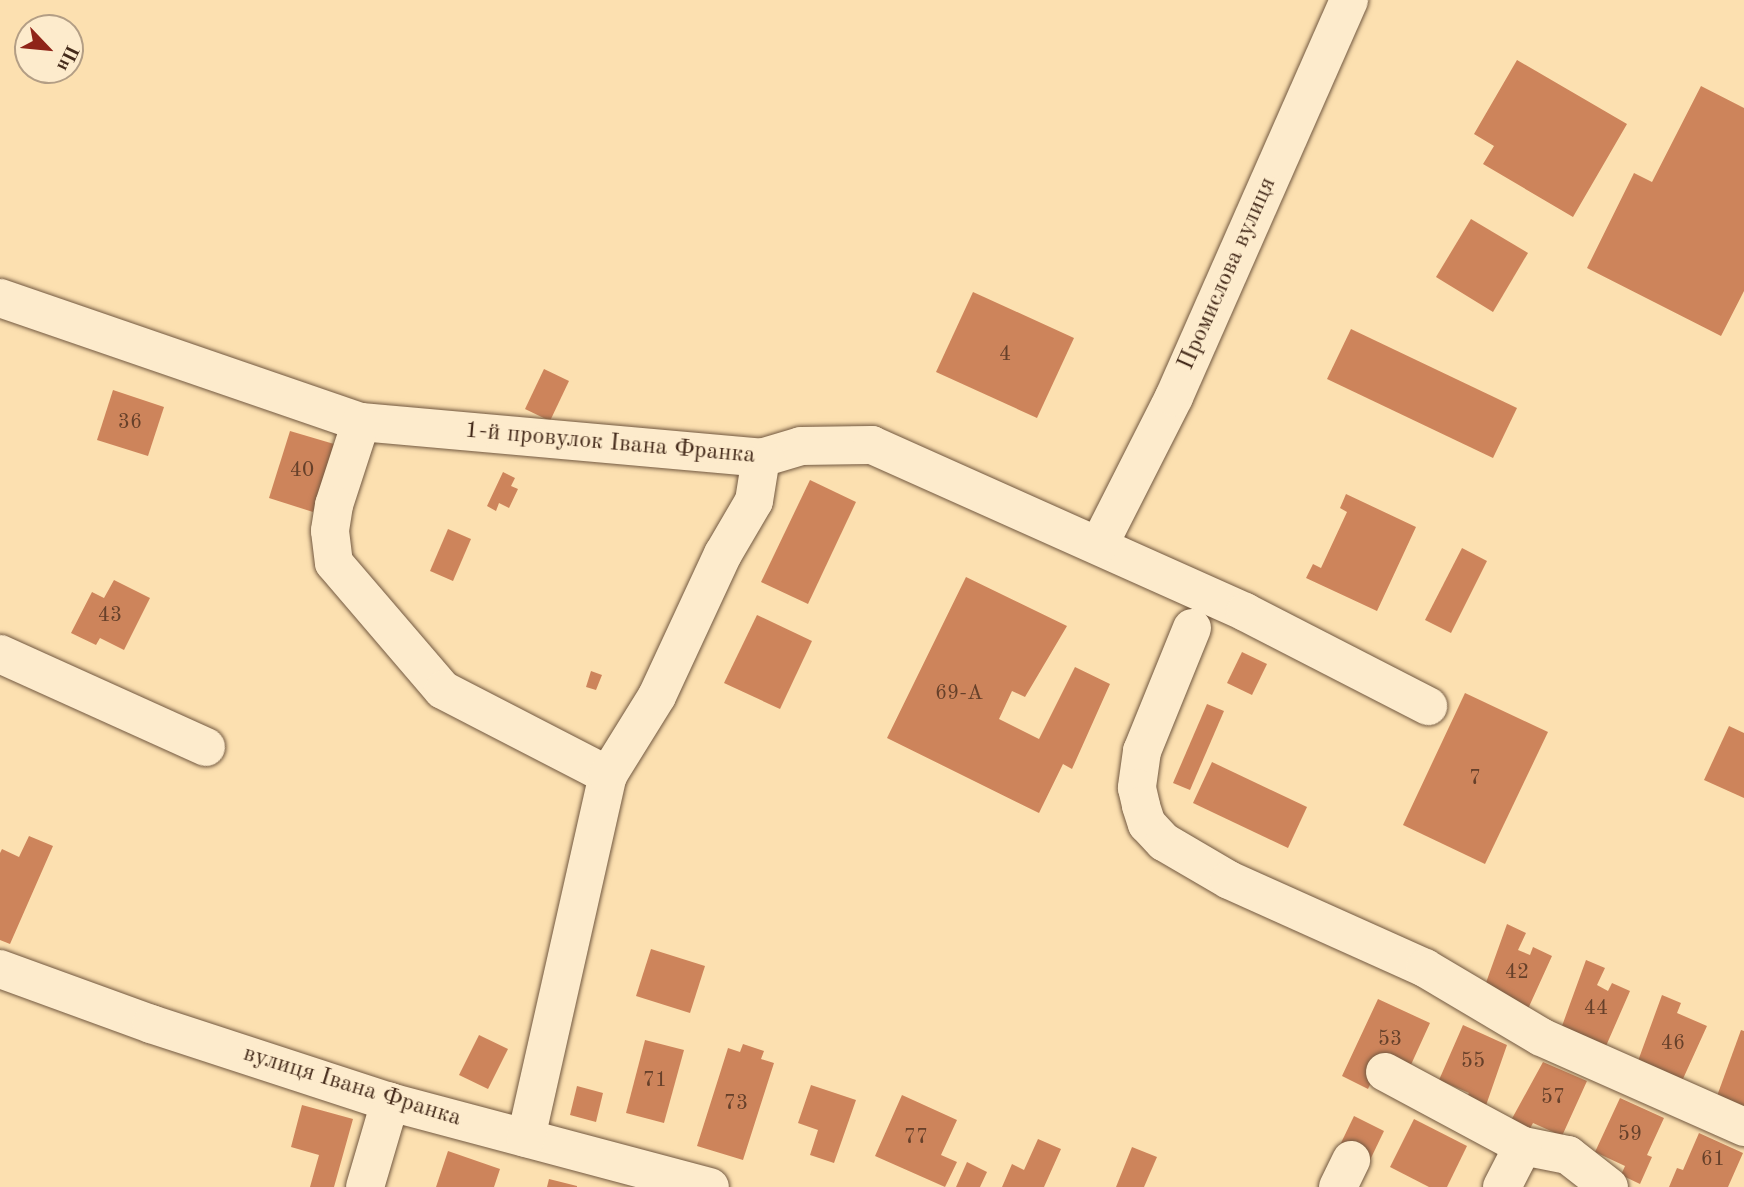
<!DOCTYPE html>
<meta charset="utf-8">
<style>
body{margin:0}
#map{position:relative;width:1744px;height:1187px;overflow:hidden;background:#fce0b0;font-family:"Old Standard TT",serif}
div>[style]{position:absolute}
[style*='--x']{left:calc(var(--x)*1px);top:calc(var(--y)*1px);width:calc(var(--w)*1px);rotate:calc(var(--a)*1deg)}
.building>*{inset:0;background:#cd845b}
.roads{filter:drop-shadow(0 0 2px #725840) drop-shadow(0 0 2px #725840)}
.minor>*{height:38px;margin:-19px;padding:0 19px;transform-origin:19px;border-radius:19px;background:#fdebcc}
span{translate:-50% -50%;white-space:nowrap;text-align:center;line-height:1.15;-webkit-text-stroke:7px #fdebcc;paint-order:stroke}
.number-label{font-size:21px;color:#66402a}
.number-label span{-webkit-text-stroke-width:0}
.street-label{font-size:24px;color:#442a1a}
.north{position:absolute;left:14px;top:14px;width:70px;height:70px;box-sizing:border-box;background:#fdebcc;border:2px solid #b39e85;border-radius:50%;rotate:116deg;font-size:19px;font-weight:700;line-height:28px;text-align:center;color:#442a1a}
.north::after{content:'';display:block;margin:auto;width:24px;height:32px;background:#8f2418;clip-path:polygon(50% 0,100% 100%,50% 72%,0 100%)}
</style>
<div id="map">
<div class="building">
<i style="clip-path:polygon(1517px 60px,1627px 124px,1573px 217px,1483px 164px,1494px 146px,1474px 134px)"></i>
<i style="clip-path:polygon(1701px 86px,1744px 108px,1744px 291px,1721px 336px,1587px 268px,1634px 173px,1652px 182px)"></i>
<i style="clip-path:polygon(1471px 219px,1528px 253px,1493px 312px,1436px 277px)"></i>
<i style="clip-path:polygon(973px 292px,1074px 338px,1037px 418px,936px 372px)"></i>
<i style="clip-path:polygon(1351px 329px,1517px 408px,1493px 458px,1327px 379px)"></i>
<i style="clip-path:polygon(544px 369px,569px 381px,550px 421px,525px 409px)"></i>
<i style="clip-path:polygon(113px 390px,164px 407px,148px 456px,97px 440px)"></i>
<i style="clip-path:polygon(290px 431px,334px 444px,313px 512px,269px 498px)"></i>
<i style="clip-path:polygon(503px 472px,515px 478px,511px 486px,518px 489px,509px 508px,499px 503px,496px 511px,487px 506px)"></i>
<i style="clip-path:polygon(810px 480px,856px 502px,808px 604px,761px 582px)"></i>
<i style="clip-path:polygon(1346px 494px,1416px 527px,1377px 611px,1306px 578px,1313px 564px,1321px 568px,1347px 512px,1340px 508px)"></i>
<i style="clip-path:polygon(448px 529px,471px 539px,453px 581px,430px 571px)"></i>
<i style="clip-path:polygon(1462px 548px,1487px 561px,1451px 633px,1425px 620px)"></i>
<i style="clip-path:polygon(966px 577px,1067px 626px,1025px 697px,1012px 691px,999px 719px,1039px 739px,1075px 667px,1110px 684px,1072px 769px,1063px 764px,1039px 813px,887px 738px)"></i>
<i style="clip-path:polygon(114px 580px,150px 598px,124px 650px,100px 638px,96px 645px,71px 633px,92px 592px,104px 598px)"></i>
<i style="clip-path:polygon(757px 615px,812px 641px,780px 709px,724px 683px)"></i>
<i style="clip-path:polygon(1242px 652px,1267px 664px,1252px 695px,1227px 683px)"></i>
<i style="clip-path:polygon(591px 671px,602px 675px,596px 690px,586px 687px)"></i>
<i style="clip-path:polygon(1465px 693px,1548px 732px,1485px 864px,1403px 825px)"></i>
<i style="clip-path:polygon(1207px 704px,1224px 711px,1190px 790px,1173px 783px)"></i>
<i style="clip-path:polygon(1729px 726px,1744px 733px,1744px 798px,1704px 780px)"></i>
<i style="clip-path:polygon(1212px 762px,1307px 807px,1288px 848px,1193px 803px)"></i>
<i style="clip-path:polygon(29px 836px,53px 846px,10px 944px,0 940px,0 853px,2px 849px,19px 857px)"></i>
<i style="clip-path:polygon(1507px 924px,1526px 933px,1518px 950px,1530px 955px,1533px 947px,1552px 956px,1527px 1011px,1483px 991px)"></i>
<i style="clip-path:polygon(651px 949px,705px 966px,690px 1013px,636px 996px)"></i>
<i style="clip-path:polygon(1586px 960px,1605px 968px,1597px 985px,1608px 991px,1612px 983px,1630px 991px,1606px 1046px,1562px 1026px)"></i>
<i style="clip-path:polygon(1662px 995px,1681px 1003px,1677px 1013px,1707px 1026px,1682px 1081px,1638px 1061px)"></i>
<i style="clip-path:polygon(1378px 999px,1430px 1023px,1409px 1069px,1383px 1057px,1368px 1089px,1342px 1076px)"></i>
<i style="clip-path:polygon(1463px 1025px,1507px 1045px,1484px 1111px,1464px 1102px,1469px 1093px,1439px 1080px)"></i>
<i style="clip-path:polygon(1741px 1030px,1744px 1031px,1744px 1108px,1717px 1096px)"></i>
<i style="clip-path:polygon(479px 1035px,508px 1049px,488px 1089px,459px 1075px)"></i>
<i style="clip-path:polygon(645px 1040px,684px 1050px,664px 1123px,626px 1113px)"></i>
<i style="clip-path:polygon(743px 1044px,764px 1051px,761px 1059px,774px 1063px,743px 1160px,697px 1146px,728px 1048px,740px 1052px)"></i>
<i style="clip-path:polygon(1543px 1062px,1587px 1081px,1562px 1136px,1533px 1123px,1528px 1132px,1509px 1124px)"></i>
<i style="clip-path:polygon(811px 1085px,856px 1100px,834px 1163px,810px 1155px,818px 1130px,798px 1123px)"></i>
<i style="clip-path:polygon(577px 1086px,603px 1093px,596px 1122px,570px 1115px)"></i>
<i style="clip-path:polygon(902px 1095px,957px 1120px,941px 1155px,957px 1162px,945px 1187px,875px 1156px)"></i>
<i style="clip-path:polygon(1620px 1098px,1664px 1118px,1647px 1155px,1652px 1157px,1640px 1184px,1621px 1175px,1625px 1166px,1595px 1152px)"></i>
<i style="clip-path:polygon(302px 1105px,353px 1119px,334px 1187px,310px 1187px,319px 1155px,291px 1147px)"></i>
<i style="clip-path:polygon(1354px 1116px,1384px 1131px,1370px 1160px,1340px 1145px)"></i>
<i style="clip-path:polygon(1414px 1119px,1467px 1146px,1447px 1187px,1429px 1187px,1390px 1167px)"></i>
<i style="clip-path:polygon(1699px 1133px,1743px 1153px,1728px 1187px,1669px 1187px,1677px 1168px,1683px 1170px)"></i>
<i style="clip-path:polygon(1038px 1139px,1061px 1149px,1044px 1187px,1002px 1187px,1012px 1164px,1024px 1170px)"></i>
<i style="clip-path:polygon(1132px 1147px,1157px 1157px,1144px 1187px,1116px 1187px)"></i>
<i style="clip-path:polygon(448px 1151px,500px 1169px,494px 1187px,436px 1187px)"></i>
<i style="clip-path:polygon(967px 1162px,987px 1172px,980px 1187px,956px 1187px)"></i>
<i style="clip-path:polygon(549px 1179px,577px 1186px,577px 1187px,547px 1187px)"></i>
</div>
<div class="roads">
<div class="minor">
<i style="--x:0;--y:298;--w:382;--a:19"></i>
<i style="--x:361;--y:422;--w:402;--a:5.1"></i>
<i style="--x:761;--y:458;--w:42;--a:-16.7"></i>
<i style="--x:801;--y:446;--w:71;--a:-0.8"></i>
<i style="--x:872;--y:445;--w:409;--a:24.1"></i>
<i style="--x:1245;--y:612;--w:206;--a:27.2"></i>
<i style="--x:361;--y:422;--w:87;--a:108"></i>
<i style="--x:334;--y:505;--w:26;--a:99"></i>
<i style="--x:330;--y:531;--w:32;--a:83"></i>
<i style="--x:334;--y:563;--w:167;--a:49.4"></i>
<i style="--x:443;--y:690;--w:186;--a:27.3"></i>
<i style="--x:1099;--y:545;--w:166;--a:-63.1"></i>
<i style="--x:1174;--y:397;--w:434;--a:-66.2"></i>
<i style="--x:1192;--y:628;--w:133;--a:112.1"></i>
<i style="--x:1142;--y:751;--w:37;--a:98"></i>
<i style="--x:1137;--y:788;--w:18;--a:77"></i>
<i style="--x:1141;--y:806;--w:19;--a:72"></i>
<i style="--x:1147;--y:824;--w:25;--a:47"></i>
<i style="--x:1164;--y:842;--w:75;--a:30.3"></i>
<i style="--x:1229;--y:880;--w:215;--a:24.2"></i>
<i style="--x:1425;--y:968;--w:135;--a:30.7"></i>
<i style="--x:1541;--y:1037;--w:222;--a:23.9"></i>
<i style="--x:0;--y:654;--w:226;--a:24.3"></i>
<i style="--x:0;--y:969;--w:161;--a:20"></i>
<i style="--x:151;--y:1024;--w:251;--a:18.1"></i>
<i style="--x:390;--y:1102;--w:331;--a:14.9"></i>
<i style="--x:1385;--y:1072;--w:157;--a:28.2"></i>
<i style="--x:1523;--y:1146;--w:46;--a:11.3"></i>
<i style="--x:1568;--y:1155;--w:52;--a:38"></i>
<i style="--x:526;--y:1138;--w:372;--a:-77.3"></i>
<i style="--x:608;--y:775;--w:93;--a:-58.2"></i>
<i style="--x:657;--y:696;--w:157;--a:-65.1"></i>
<i style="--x:723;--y:554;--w:61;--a:-59.7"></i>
<i style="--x:754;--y:501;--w:44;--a:-80.8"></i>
<i style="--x:365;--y:1187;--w:89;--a:-73.6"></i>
<i style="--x:1338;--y:1187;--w:30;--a:-64"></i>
<i style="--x:1502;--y:1187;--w:46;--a:-62.9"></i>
</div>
</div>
<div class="number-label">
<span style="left:1005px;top:355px">4</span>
<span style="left:130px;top:423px">36</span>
<span style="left:302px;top:471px">40</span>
<span style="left:110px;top:616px">43</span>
<span style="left:959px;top:694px">69-А</span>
<span style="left:1475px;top:779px">7</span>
<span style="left:1517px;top:973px">42</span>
<span style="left:1596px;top:1009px">44</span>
<span style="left:1390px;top:1040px">53</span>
<span style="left:1673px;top:1044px">46</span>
<span style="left:1473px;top:1062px">55</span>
<span style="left:655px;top:1081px">71</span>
<span style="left:1553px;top:1098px">57</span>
<span style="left:736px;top:1104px">73</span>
<span style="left:1630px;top:1135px">59</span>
<span style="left:916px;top:1138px">77</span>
<span style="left:1713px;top:1160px">61</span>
</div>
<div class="street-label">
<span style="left:1228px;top:274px;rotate:-66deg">Промислова вулиця</span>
<span style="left:610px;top:444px;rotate:5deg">1-й провулок Івана Франка</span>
<span style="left:352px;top:1087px;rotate:17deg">вулиця Івана Франка</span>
</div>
<div class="north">Пн</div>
</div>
